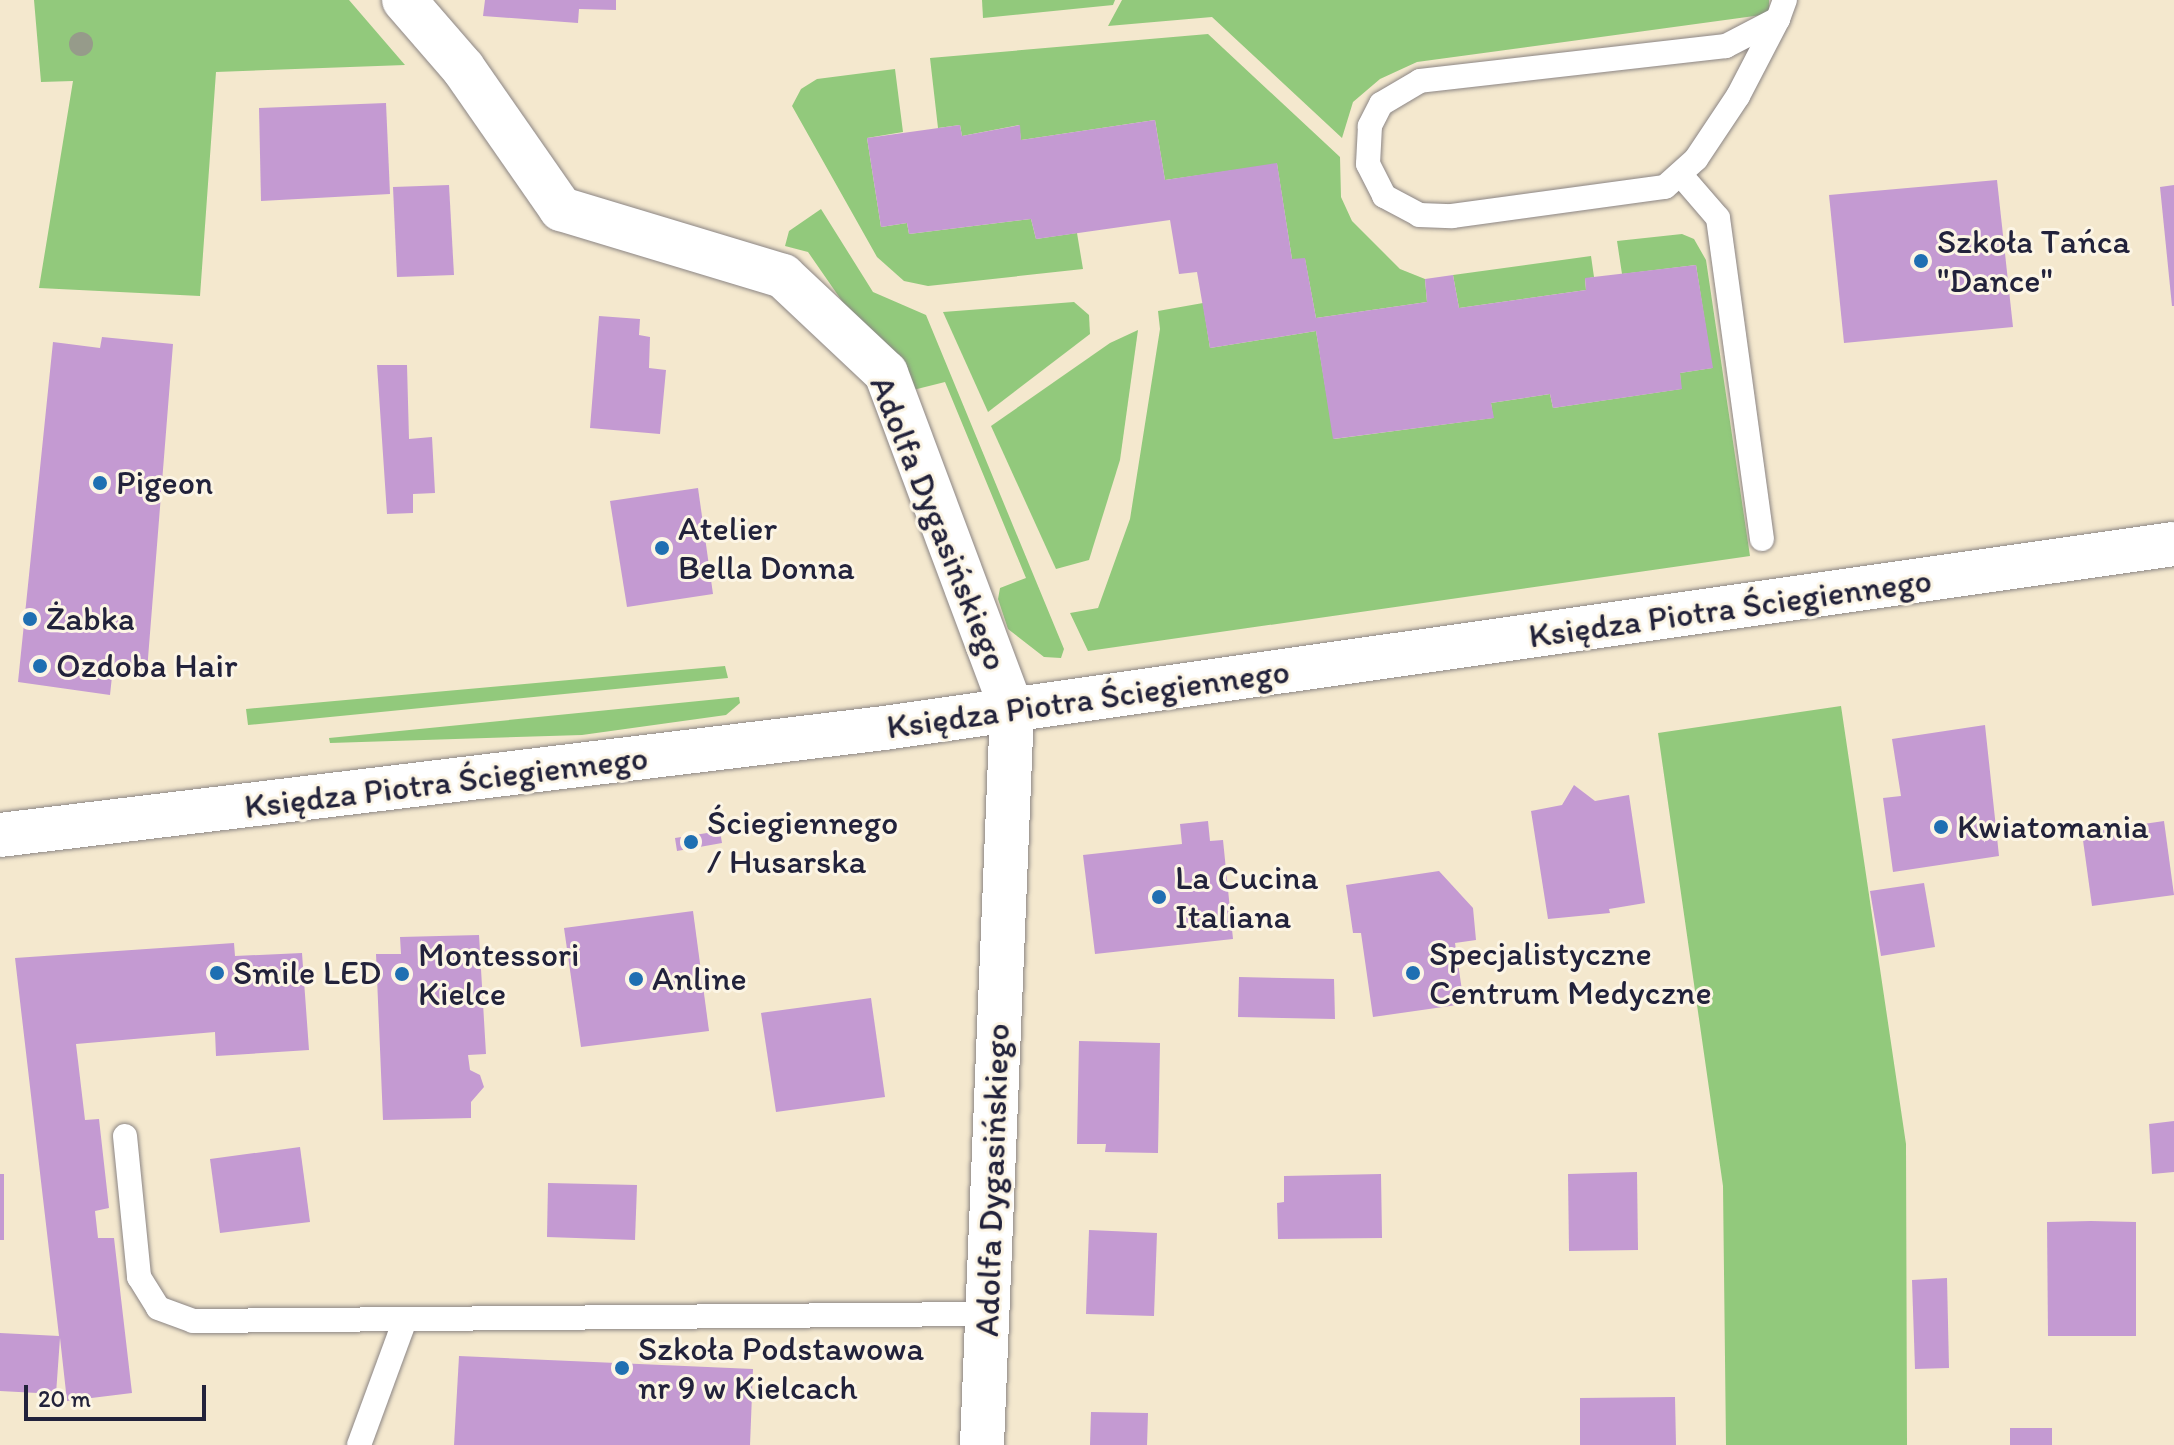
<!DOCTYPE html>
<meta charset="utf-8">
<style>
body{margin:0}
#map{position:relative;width:2174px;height:1445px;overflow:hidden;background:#f4e8ce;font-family:Itim,sans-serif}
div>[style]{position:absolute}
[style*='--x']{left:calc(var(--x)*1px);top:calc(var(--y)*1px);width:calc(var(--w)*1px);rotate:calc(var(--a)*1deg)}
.green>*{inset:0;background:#92c97c}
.building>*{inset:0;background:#c49ad2}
.roads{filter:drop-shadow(0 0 2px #8b8584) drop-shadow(0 0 2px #8b8584)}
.service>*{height:24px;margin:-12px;padding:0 12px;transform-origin:12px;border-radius:12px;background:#fff}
.minor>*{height:44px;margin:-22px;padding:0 22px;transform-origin:22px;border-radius:22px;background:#fff}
.tertiary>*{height:44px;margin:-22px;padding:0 22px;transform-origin:22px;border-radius:22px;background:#fff}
.trees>*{width:24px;height:24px;margin:-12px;border-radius:50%;background:#969b8a}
.dots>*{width:22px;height:22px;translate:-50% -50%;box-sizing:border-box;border:4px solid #fcf5e5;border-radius:50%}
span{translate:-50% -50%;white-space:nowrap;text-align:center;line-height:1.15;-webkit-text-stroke:6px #fcf5e5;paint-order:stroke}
.poi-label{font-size:34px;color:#22223b}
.left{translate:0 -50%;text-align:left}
.street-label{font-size:34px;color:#22223b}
.scale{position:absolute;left:24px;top:1385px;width:182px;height:36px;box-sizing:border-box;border:4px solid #22223b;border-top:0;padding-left:10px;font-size:24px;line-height:28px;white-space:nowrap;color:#22223b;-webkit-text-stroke:6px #fcf5e5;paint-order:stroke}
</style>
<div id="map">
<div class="green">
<i style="clip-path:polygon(34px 0,349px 0,405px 65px,216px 72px,200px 296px,39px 288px,73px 81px,41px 82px)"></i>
<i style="clip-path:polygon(982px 0,1115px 0,1113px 5px,983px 18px)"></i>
<i style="clip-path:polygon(1122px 0,1769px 0,1769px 14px,1417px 62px,1380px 79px,1353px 102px,1342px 138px,1212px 17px,1108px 26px)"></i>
<i style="clip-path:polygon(1208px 34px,1340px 157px,1341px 197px,1352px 221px,1400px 269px,1425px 279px,1427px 302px,1316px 318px,1305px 259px,1292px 259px,1277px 164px,1165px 180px,1155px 120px,1021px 140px,1019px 125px,962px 136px,960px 125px,938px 128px,930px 58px)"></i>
<i style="clip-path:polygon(895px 69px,903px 132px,867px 138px,881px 227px,907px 223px,909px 234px,1031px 219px,1036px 239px,1077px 233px,1083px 269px,928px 286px,904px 281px,877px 257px,792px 106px,801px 89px,817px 79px)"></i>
<i style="clip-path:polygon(821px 209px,873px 292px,926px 315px,1064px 649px,1061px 658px,1044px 657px,1008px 629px,998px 599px,1000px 588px,1026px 578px,945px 382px,905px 392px,808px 252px,785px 246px,789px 231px)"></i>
<i style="clip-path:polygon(1682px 234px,1694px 239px,1706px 260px,1750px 556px,1088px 651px,1070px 613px,1098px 608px,1130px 519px,1160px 329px,1158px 311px,1203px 303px,1210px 348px,1316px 331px,1334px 439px,1493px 418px,1491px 403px,1550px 394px,1553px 408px,1681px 389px,1680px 373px,1712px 368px,1696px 265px,1622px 274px,1617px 241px)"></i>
<i style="clip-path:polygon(1591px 256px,1594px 277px,1585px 279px,1586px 290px,1459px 308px,1453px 275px)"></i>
<i style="clip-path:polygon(1074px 302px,1089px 315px,1090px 334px,988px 412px,943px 312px)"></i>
<i style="clip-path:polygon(1138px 330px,1120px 460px,1089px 560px,1056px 569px,991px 426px,1110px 343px)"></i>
<i style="clip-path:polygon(725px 666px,728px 678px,248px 725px,246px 709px)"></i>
<i style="clip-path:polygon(739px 697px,740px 703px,726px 715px,582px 735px,330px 743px,329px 738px)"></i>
<i style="clip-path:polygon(1841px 706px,1906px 1144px,1907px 1445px,1726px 1445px,1723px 1186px,1658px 733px)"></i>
</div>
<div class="building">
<i style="clip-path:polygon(485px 0,616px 0,616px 10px,579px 9px,578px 23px,483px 16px)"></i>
<i style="clip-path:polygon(386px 103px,390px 194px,261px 201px,259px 108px)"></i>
<i style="clip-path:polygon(1155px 120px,1165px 180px,1277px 163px,1292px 259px,1305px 258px,1316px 318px,1427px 302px,1425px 279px,1453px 275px,1459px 308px,1586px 290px,1585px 278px,1696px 265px,1713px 368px,1680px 373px,1682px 389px,1553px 408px,1550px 394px,1491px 403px,1494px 418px,1333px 439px,1316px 331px,1210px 348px,1197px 272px,1179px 274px,1170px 220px,1036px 239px,1031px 219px,909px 234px,907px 223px,881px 227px,867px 138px,960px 125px,962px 136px,1020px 125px,1021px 140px)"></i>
<i style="clip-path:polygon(1997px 180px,2013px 327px,1844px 343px,1829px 195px)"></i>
<i style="clip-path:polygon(449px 185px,454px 275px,397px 277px,393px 187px)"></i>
<i style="clip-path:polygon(2174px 185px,2174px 306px,2172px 306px,2160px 187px)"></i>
<i style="clip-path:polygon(599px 316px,640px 319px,639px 335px,650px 337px,649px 368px,666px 370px,660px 434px,590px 428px)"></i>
<i style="clip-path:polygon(102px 337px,173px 344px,147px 671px,113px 667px,110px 695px,18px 682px,53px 342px,100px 348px)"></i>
<i style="clip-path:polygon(377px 365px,407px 365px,409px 439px,432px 437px,435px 493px,413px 494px,413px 513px,387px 514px)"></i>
<i style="clip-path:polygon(698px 488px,713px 594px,627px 607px,610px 501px)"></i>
<i style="clip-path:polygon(1985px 725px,1999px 856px,1893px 872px,1883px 798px,1901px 796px,1892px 739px)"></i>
<i style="clip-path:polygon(1574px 785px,1595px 801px,1629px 795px,1645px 903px,1609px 909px,1610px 913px,1548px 919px,1531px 811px,1562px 805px)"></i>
<i style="clip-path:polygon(1208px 821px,1210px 841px,1223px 840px,1233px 939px,1095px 954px,1083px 855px,1182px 844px,1180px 824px)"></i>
<i style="clip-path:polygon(2164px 821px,2174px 895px,2092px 906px,2082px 833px)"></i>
<i style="clip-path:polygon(720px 831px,722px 843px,677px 851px,675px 838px)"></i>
<i style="clip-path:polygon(1439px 871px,1473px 908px,1476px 940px,1455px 943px,1464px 1004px,1373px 1017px,1361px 933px,1353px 933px,1346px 885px)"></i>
<i style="clip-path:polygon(1924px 883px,1935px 947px,1881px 956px,1870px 891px)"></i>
<i style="clip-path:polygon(693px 911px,709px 1031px,581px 1047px,564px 928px)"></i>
<i style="clip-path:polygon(479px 935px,486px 1054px,468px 1055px,470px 1070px,480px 1075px,484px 1087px,471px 1102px,471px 1118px,383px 1120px,376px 954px,401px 954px,400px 937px)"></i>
<i style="clip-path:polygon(234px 943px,235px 956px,302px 953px,309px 1050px,216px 1056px,215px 1032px,76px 1044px,85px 1120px,99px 1119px,109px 1208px,95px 1211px,98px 1238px,114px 1238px,132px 1393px,67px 1401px,60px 1338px,56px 1394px,0 1391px,0 1333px,59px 1336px,15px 958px)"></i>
<i style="clip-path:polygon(1239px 977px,1334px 979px,1335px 1019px,1238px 1017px)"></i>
<i style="clip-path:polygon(871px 998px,885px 1097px,776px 1112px,761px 1013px)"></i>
<i style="clip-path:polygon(1079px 1041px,1160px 1043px,1158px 1153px,1105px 1152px,1106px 1144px,1077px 1144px)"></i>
<i style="clip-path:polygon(2174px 1121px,2174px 1172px,2152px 1174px,2149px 1124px)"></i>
<i style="clip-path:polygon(300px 1147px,310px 1222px,220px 1233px,210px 1159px)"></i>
<i style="clip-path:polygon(1637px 1172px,1638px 1250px,1569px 1251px,1568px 1174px)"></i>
<i style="clip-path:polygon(0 1174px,4px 1174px,4px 1240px,0 1240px)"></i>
<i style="clip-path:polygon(1381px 1174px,1382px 1238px,1278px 1239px,1277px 1203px,1284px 1202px,1284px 1176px)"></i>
<i style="clip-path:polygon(548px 1183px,637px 1185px,635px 1240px,547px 1237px)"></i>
<i style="clip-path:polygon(2091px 1221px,2136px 1222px,2136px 1336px,2048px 1336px,2047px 1222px)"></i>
<i style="clip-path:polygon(1089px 1230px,1157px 1233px,1154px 1316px,1086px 1314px)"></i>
<i style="clip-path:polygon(1947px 1278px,1949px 1368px,1915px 1369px,1912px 1280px)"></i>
<i style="clip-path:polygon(459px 1356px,753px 1369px,750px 1445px,454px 1445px)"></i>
<i style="clip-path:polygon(1675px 1397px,1676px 1445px,1580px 1445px,1580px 1398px)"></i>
<i style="clip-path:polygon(1091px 1412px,1148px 1413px,1147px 1445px,1090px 1445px)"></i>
<i style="clip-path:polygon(2010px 1428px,2052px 1428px,2052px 1445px,2010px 1445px)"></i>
</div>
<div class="roads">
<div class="service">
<i style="--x:1778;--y:19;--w:59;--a:152.6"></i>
<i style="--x:1726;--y:46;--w:308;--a:173.5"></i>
<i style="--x:1420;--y:81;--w:45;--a:149.5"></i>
<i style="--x:1381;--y:104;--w:25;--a:117"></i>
<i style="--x:1370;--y:126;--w:38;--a:93"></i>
<i style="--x:1368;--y:164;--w:36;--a:63"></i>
<i style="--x:1384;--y:196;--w:40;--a:28"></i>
<i style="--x:1419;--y:215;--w:33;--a:2"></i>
<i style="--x:1452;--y:216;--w:215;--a:-7.8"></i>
<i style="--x:1665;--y:187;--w:42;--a:-42.1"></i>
<i style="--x:1696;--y:159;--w:76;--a:-56.3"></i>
<i style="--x:1738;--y:96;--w:87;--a:-62.5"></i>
<i style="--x:1778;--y:19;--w:20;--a:-70"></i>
<i style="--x:1680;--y:174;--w:58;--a:49.2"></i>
<i style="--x:1718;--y:218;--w:324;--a:82.2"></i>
<i style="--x:125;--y:1136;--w:142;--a:84.3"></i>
<i style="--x:139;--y:1277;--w:36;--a:58"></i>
<i style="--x:158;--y:1308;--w:37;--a:20"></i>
<i style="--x:193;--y:1321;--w:794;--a:-0.51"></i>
<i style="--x:359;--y:1445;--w:133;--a:-69.8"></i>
</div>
<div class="minor">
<i style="--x:404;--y:0;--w:90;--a:49.1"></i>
<i style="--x:463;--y:68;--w:172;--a:55.2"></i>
<i style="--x:561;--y:209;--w:232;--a:16.8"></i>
<i style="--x:783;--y:276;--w:141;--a:43.3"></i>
<i style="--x:886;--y:373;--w:360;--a:69.5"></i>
<i style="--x:1012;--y:710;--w:736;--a:92.34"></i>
</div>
<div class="tertiary">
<i style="--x:0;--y:835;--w:890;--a:-6.9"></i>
<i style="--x:884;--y:728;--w:1303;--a:-8.12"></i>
</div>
</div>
<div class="trees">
<i style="left:81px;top:44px"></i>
</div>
<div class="dots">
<i style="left:1921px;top:261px;background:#1f6fb2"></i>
<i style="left:100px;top:483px;background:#1f6fb2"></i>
<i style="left:662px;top:548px;background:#1f6fb2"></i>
<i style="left:30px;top:619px;background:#1f6fb2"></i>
<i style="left:40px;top:666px;background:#1f6fb2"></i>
<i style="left:1941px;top:827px;background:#1f6fb2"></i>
<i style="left:691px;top:842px;background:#1f6fb2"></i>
<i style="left:1159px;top:897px;background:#1f6fb2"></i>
<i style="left:217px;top:973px;background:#1f6fb2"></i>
<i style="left:1413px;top:973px;background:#1f6fb2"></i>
<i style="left:402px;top:974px;background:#1f6fb2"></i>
<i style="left:636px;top:979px;background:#1f6fb2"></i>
<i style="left:622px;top:1368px;background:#1f6fb2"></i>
</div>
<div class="poi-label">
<span class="left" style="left:1937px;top:261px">Szkoła Tańca<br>"Dance"</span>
<span class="left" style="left:116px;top:483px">Pigeon</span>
<span class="left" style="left:678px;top:548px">Atelier<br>Bella Donna</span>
<span class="left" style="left:46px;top:619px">Żabka</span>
<span class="left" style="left:56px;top:666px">Ozdoba Hair</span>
<span class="left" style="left:707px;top:842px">Ściegiennego<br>/ Husarska</span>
<span class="left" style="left:1957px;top:827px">Kwiatomania</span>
<span class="left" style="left:1175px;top:897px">La Cucina<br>Italiana</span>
<span class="left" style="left:1429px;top:973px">Specjalistyczne<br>Centrum Medyczne</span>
<span class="left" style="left:418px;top:974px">Montessori<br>Kielce</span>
<span class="left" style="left:233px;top:973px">Smile LED</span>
<span class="left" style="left:652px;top:979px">Anline</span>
<span class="left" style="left:638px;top:1368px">Szkoła Podstawowa<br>nr 9 w Kielcach</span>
</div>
<div class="street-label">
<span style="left:939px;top:523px;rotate:68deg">Adolfa Dygasińskiego</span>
<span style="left:1730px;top:608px;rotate:-8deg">Księdza Piotra Ściegiennego</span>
<span style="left:1088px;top:699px;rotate:-8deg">Księdza Piotra Ściegiennego</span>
<span style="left:446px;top:782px;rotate:-7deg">Księdza Piotra Ściegiennego</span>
<span style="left:992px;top:1180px;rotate:-88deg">Adolfa Dygasińskiego</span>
</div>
<div class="scale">20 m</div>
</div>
